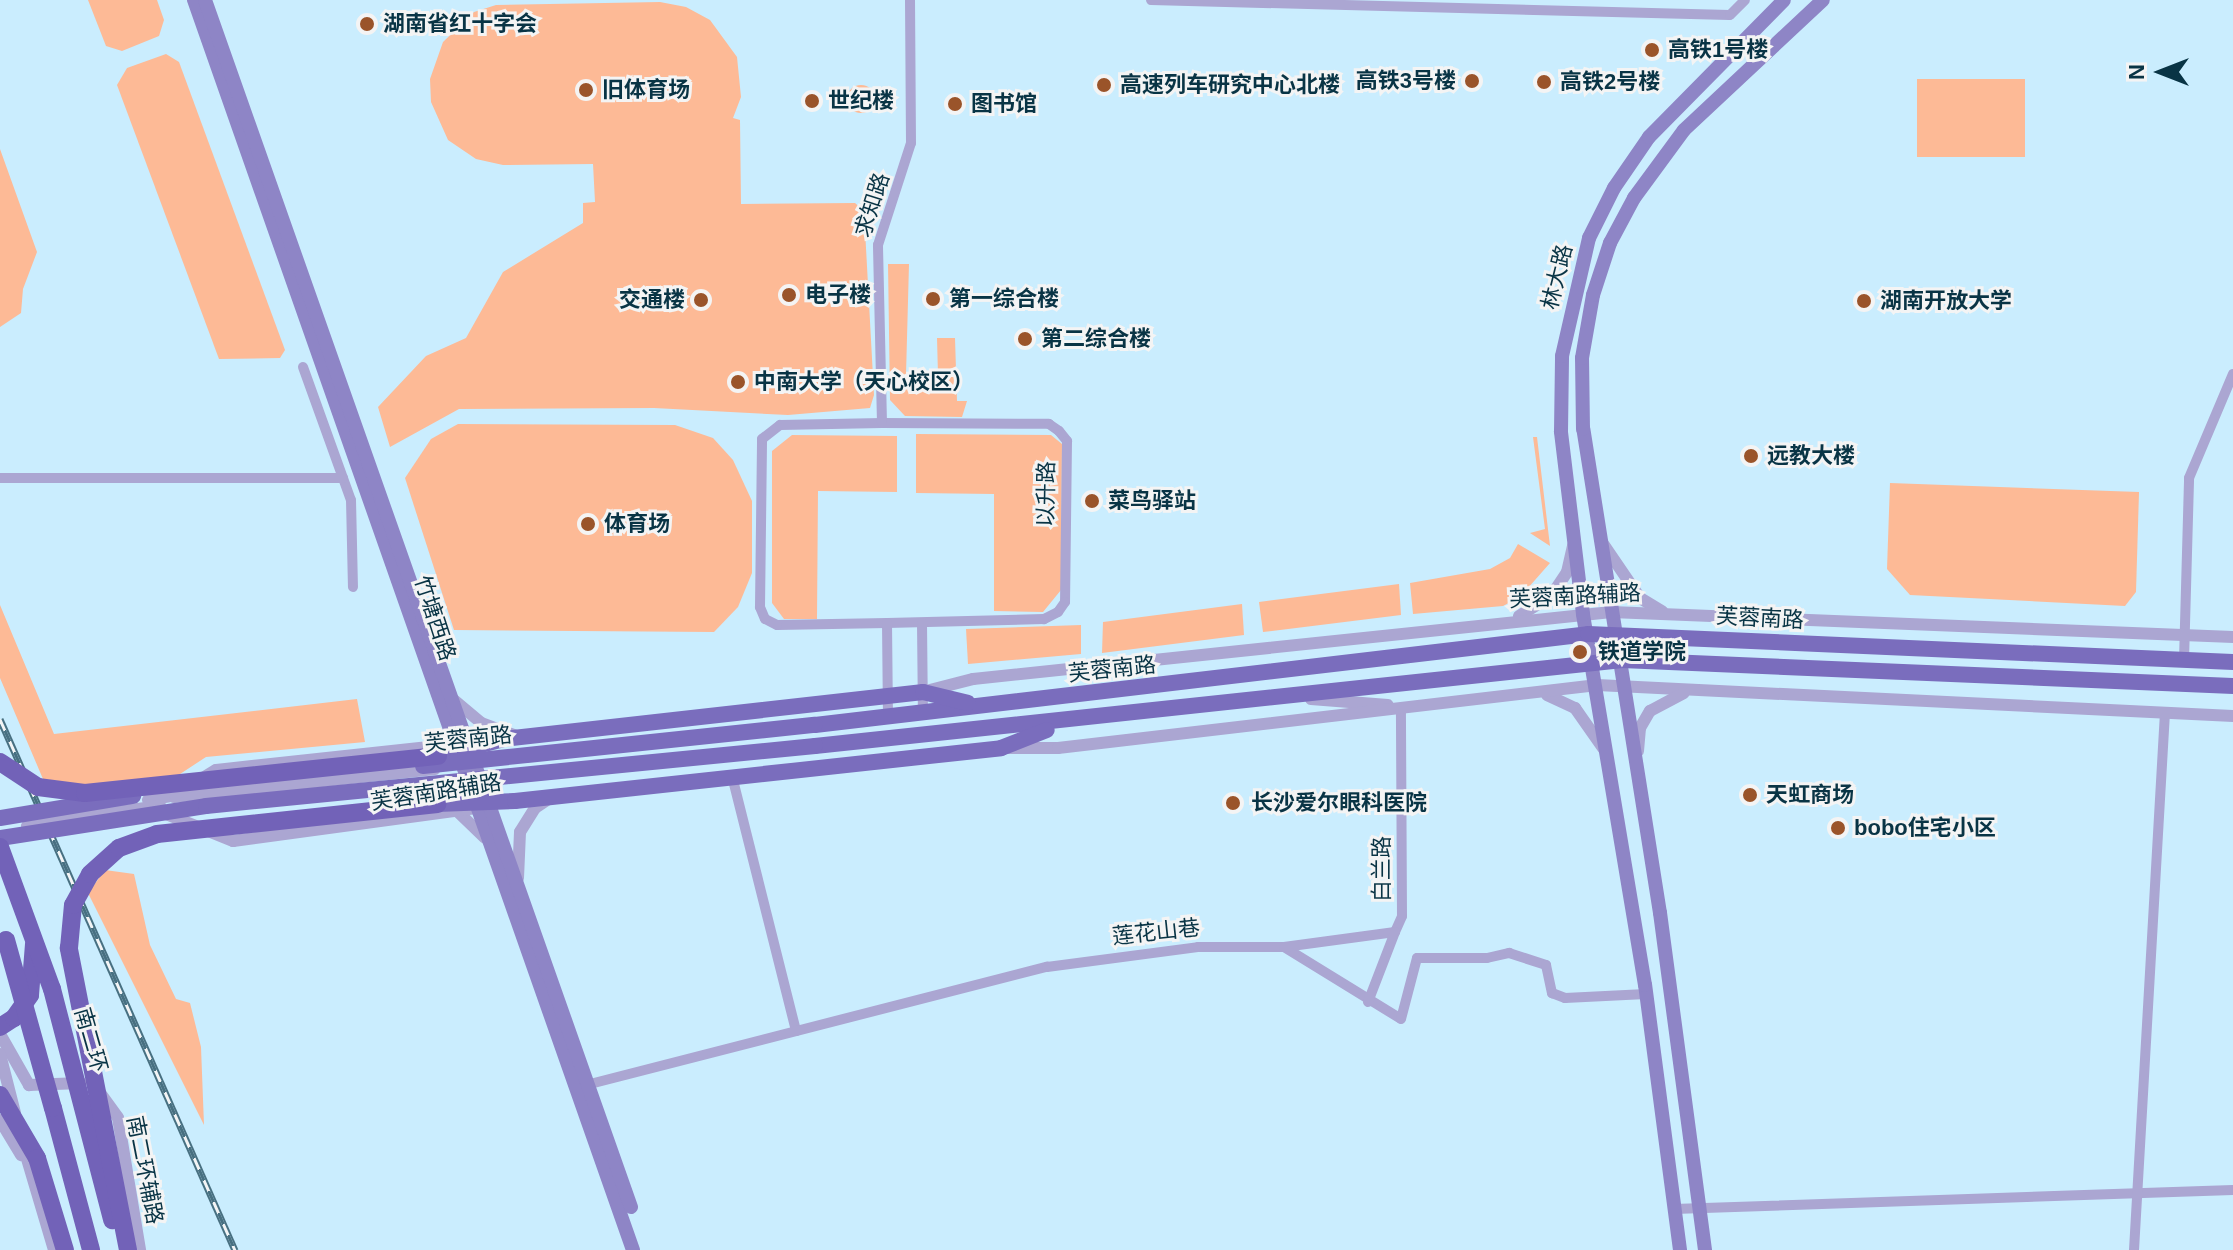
<!DOCTYPE html>
<meta charset="utf-8">
<style>
body{margin:0}
#map{position:relative;width:2233px;height:1250px;overflow:hidden;background:#caedfe;font-family:Helvetica,"Noto Sans SC",sans-serif}
div>[style]{position:absolute}
[style*='--x']{left:calc(var(--x)*1px);top:calc(var(--y)*1px);width:calc(var(--w)*1px);rotate:calc(var(--a)*1deg)}
.green>*{inset:0;background:#fdba96}
.round{border-radius:50%}
.minor>*{height:10px;margin:-5px;padding:0 5px;transform-origin:5px;border-radius:5px;background:#aba6d2}
.tertiary>*{height:12px;margin:-6px;padding:0 6px;transform-origin:6px;border-radius:6px;background:#aba6d2}
.secondary>*{height:14px;margin:-7px;padding:0 7px;transform-origin:7px;border-radius:7px;background:#8e85c6}
.primary>*{height:16px;margin:-8px;padding:0 8px;transform-origin:8px;border-radius:8px;background:#7a6dbd}
.trunk>*{height:18px;margin:-9px;padding:0 9px;transform-origin:9px;border-radius:9px;background:#7262b8}
.rail>*{height:7px;margin-top:-3.5px;transform-origin:0;background:repeating-linear-gradient(90deg,#f4f4f4 0 12px,#487081 0 24px);box-sizing:border-box;border-block:2px solid #487081}
.tertiary-bridge>*{height:12px;margin:-6px;padding:0 6px;transform-origin:6px;border-radius:6px;background:#aba6d2}
.primary-bridge>*{height:16px;margin:-8px;padding:0 8px;transform-origin:8px;border-radius:8px;background:#7a6dbd}
.trunk-bridge>*{height:18px;margin:-9px;padding:0 9px;transform-origin:9px;border-radius:9px;background:#7262b8}
.dots>*{width:22px;height:22px;translate:-50% -50%;box-sizing:border-box;border:4px solid #f4f4f4;border-radius:50%}
span{translate:-50% -50%;white-space:nowrap;text-align:center;line-height:1.15;-webkit-text-stroke:6px #f4f4f4;paint-order:stroke}
.poi-label{font-size:22px;color:#093445;font-weight:700}
.left{translate:0 -50%;text-align:left}
.right{translate:-100% -50%;text-align:right}
.street-label{font-size:22px;color:#093445}
.north{position:absolute;left:2121px;top:32px;width:80px;height:80px;-webkit-text-stroke:6px #f4f4f4;paint-order:stroke;rotate:270deg;font-size:22px;font-weight:700;line-height:32px;text-align:center;color:#093445}
.north::after{content:'';display:block;margin:auto;width:28px;height:36px;background:#093445;clip-path:polygon(50% 0,100% 100%,50% 72%,0 100%)}
</style>
<div id="map">
<div class="green">
<i style="clip-path:polygon(88px 0,157px 0,164px 20px,159px 36px,122px 51px,106px 46px)"></i>
<i style="clip-path:polygon(660px 2px,686px 7px,710px 20px,737px 57px,741px 97px,733px 118px,740px 120px,741px 204px,855px 203px,864px 211px,874px 395px,870px 408px,788px 415px,654px 408px,459px 409px,390px 447px,378px 407px,426px 356px,466px 338px,503px 272px,583px 223px,583px 203px,595px 202px,593px 164px,503px 165px,476px 159px,448px 140px,431px 102px,430px 79px,443px 42px,474px 12px,496px 5px)"></i>
<i style="clip-path:polygon(166px 54px,179px 62px,285px 350px,280px 358px,219px 359px,117px 85px,127px 68px)"></i>
<i style="clip-path:polygon(1917px 79px,2025px 79px,2025px 157px,1917px 157px)"></i>
<i class="round" style="left:847px;top:85px;width:28px;height:28px"></i>
<i style="clip-path:polygon(0 149px,37px 252px,23px 289px,21px 313px,0 327px)"></i>
<i style="clip-path:polygon(888px 264px,909px 264px,906px 375px,938px 375px,937px 338px,955px 338px,957px 401px,967px 401px,962px 417px,905px 416px,890px 400px)"></i>
<i style="clip-path:polygon(458px 424px,675px 425px,713px 438px,733px 460px,752px 501px,752px 573px,738px 607px,714px 632px,454px 630px,405px 478px,431px 439px)"></i>
<i style="clip-path:polygon(916px 434px,1051px 435px,1062px 444px,1061px 590px,1043px 612px,994px 611px,994px 494px,916px 493px)"></i>
<i style="clip-path:polygon(792px 435px,897px 436px,897px 492px,818px 491px,817px 619px,784px 619px,772px 603px,772px 451px)"></i>
<i style="clip-path:polygon(1533px 437px,1537px 437px,1550px 546px,1530px 533px,1545px 529px)"></i>
<i style="clip-path:polygon(1890px 483px,2139px 492px,2136px 592px,2125px 606px,1910px 595px,1887px 569px)"></i>
<i style="clip-path:polygon(1518px 544px,1550px 563px,1520px 597px,1503px 606px,1413px 614px,1410px 583px,1490px 569px,1510px 558px)"></i>
<i style="clip-path:polygon(1399px 584px,1401px 615px,1263px 632px,1259px 602px)"></i>
<i style="clip-path:polygon(1242px 604px,1244px 635px,1102px 653px,1103px 622px)"></i>
<i style="clip-path:polygon(0 605px,54px 734px,357px 699px,365px 742px,206px 757px,177px 776px,95px 786px,43px 779px,0 678px)"></i>
<i style="clip-path:polygon(1081px 625px,1081px 654px,968px 664px,966px 629px)"></i>
<i style="clip-path:polygon(105px 870px,134px 874px,150px 945px,176px 999px,190px 1003px,201px 1047px,204px 1125px,88px 893px)"></i>
</div>
<div class="minor">
<i style="--x:1151;--y:0;--w:579;--a:1.48"></i>
<i style="--x:1730;--y:15;--w:21;--a:-45"></i>
<i style="--x:303;--y:367;--w:141;--a:70.2"></i>
<i style="--x:351;--y:500;--w:87;--a:88.7"></i>
<i style="--x:882;--y:423;--w:167;--a:0.3"></i>
<i style="--x:1049;--y:424;--w:12;--a:35"></i>
<i style="--x:1059;--y:431;--w:13;--a:51"></i>
<i style="--x:1067;--y:441;--w:161;--a:90.7"></i>
<i style="--x:1065;--y:602;--w:12;--a:125"></i>
<i style="--x:1058;--y:612;--w:16;--a:153"></i>
<i style="--x:1044;--y:619;--w:157;--a:178.5"></i>
<i style="--x:887;--y:623;--w:110;--a:179"></i>
<i style="--x:777;--y:625;--w:13;--a:-153"></i>
<i style="--x:765;--y:619;--w:13;--a:-113"></i>
<i style="--x:760;--y:607;--w:168;--a:-89.3"></i>
<i style="--x:762;--y:439;--w:23;--a:-38"></i>
<i style="--x:780;--y:425;--w:102;--a:-1.1"></i>
<i style="--x:882;--y:423;--w:178;--a:-91.3"></i>
<i style="--x:878;--y:245;--w:107;--a:-72.1"></i>
<i style="--x:911;--y:143;--w:143;--a:-90.4"></i>
<i style="--x:0;--y:478;--w:343;--a:0"></i>
<i style="--x:887;--y:623;--w:93;--a:89.4"></i>
<i style="--x:922;--y:623;--w:89;--a:89.4"></i>
<i style="--x:2184;--y:660;--w:182;--a:-88.4"></i>
<i style="--x:2189;--y:478;--w:113;--a:-67.1"></i>
<i style="--x:732;--y:776;--w:263;--a:75.9"></i>
<i style="--x:1395;--y:932;--w:17;--a:-66"></i>
<i style="--x:1402;--y:916;--w:207;--a:-90.3"></i>
<i style="--x:1284;--y:947;--w:137;--a:31.6"></i>
<i style="--x:1401;--y:1019;--w:63;--a:-75.3"></i>
<i style="--x:1417;--y:958;--w:70;--a:0"></i>
<i style="--x:1487;--y:958;--w:23;--a:-13"></i>
<i style="--x:1509;--y:953;--w:39;--a:18"></i>
<i style="--x:1546;--y:965;--w:29;--a:78"></i>
<i style="--x:1552;--y:993;--w:14;--a:21"></i>
<i style="--x:1565;--y:998;--w:81;--a:-2.8"></i>
<i style="--x:590;--y:1084;--w:472;--a:-14.4"></i>
<i style="--x:1047;--y:967;--w:152;--a:-7.5"></i>
<i style="--x:1198;--y:947;--w:86;--a:0"></i>
<i style="--x:1284;--y:947;--w:112;--a:-7.7"></i>
<i style="--x:1395;--y:932;--w:75;--a:111.1"></i>
<i style="--x:1674;--y:1209;--w:559;--a:-1.95"></i>
<i style="--x:2134;--y:1250;--w:538;--a:-86.7"></i>
</div>
<div class="tertiary">
<i style="--x:1604;--y:545;--w:64;--a:55.8"></i>
<i style="--x:1640;--y:598;--w:26;--a:31"></i>
<i style="--x:1519;--y:616;--w:38;--a:-32"></i>
<i style="--x:1551;--y:596;--w:29;--a:-56"></i>
<i style="--x:1567;--y:572;--w:27;--a:-77"></i>
<i style="--x:926;--y:691;--w:49;--a:-14.3"></i>
<i style="--x:973;--y:679;--w:642;--a:-5.99"></i>
<i style="--x:1611;--y:612;--w:623;--a:2.3"></i>
<i style="--x:1547;--y:695;--w:31;--a:25"></i>
<i style="--x:1575;--y:708;--w:49;--a:55"></i>
<i style="--x:1311;--y:699;--w:77;--a:4.5"></i>
<i style="--x:454;--y:700;--w:35;--a:40"></i>
<i style="--x:481;--y:723;--w:37;--a:20"></i>
<i style="--x:1008;--y:748;--w:50;--a:0"></i>
<i style="--x:1058;--y:748;--w:543;--a:-6.67"></i>
<i style="--x:1597;--y:685;--w:637;--a:2.79"></i>
<i style="--x:1638;--y:751;--w:23;--a:-85"></i>
<i style="--x:1640;--y:728;--w:20;--a:-60"></i>
<i style="--x:1650;--y:711;--w:38;--a:-28"></i>
<i style="--x:174;--y:797;--w:262;--a:-6.1"></i>
<i style="--x:148;--y:800;--w:27;--a:-10"></i>
<i style="--x:175;--y:795;--w:48;--a:-31.4"></i>
<i style="--x:216;--y:770;--w:249;--a:-6.2"></i>
<i style="--x:456;--y:810;--w:40;--a:44"></i>
<i style="--x:161;--y:812;--w:78;--a:21.9"></i>
<i style="--x:233;--y:841;--w:247;--a:-7.7"></i>
<i style="--x:71;--y:818;--w:90;--a:-7.7"></i>
<i style="--x:518;--y:878;--w:46;--a:-87.5"></i>
<i style="--x:520;--y:832;--w:28;--a:-58"></i>
<i style="--x:535;--y:808;--w:18;--a:-34"></i>
<i style="--x:0;--y:1034;--w:59;--a:60.4"></i>
<i style="--x:29;--y:1085;--w:52;--a:-2.2"></i>
<i style="--x:0;--y:1054;--w:61;--a:75.7"></i>
<i style="--x:98;--y:1090;--w:34;--a:54"></i>
<i style="--x:118;--y:1118;--w:134;--a:80.5"></i>
<i style="--x:0;--y:1120;--w:41;--a:59"></i>
<i style="--x:22;--y:1142;--w:113;--a:73.5"></i>
</div>
<div class="secondary">
<i style="--x:194;--y:0;--w:1325;--a:70.65"></i>
<i style="--x:205;--y:0;--w:1280;--a:70.56"></i>
<i style="--x:1680;--y:1250;--w:267;--a:-97.5"></i>
<i style="--x:1645;--y:985;--w:376;--a:-99.5"></i>
<i style="--x:1583;--y:614;--w:184;--a:-96.9"></i>
<i style="--x:1561;--y:431;--w:75;--a:-89.2"></i>
<i style="--x:1562;--y:356;--w:121;--a:-77.1"></i>
<i style="--x:1589;--y:238;--w:56;--a:-63.4"></i>
<i style="--x:1614;--y:188;--w:62;--a:-55.5"></i>
<i style="--x:1649;--y:137;--w:192;--a:-45.4"></i>
<i style="--x:1705;--y:1250;--w:340;--a:-97.6"></i>
<i style="--x:1660;--y:913;--w:490;--a:-99"></i>
<i style="--x:1583;--y:429;--w:71;--a:-90.8"></i>
<i style="--x:1582;--y:358;--w:64;--a:-80.1"></i>
<i style="--x:1593;--y:295;--w:55;--a:-71.9"></i>
<i style="--x:1610;--y:243;--w:51;--a:-61.9"></i>
<i style="--x:1634;--y:198;--w:84;--a:-53.7"></i>
<i style="--x:1684;--y:130;--w:190;--a:-43.1"></i>
</div>
<div class="primary">
<i style="--x:815;--y:725;--w:778;--a:-6.71"></i>
<i style="--x:1588;--y:634;--w:646;--a:2.49"></i>
<i style="--x:815;--y:746;--w:812;--a:-6.08"></i>
<i style="--x:1622;--y:660;--w:612;--a:2.44"></i>
<i style="--x:438;--y:756;--w:68;--a:-14.4"></i>
<i style="--x:504;--y:739;--w:422;--a:-6.4"></i>
<i style="--x:923;--y:692;--w:46;--a:13.7"></i>
<i style="--x:437;--y:804;--w:78;--a:-2.2"></i>
<i style="--x:515;--y:801;--w:489;--a:-6.2"></i>
<i style="--x:1001;--y:748;--w:49;--a:-21.4"></i>
</div>
<div class="trunk">
<i style="--x:0;--y:1027;--w:17;--a:-33"></i>
<i style="--x:14;--y:1018;--w:28;--a:-55"></i>
<i style="--x:30;--y:995;--w:51;--a:-85.5"></i>
<i style="--x:53;--y:1108;--w:147;--a:75"></i>
</div>
<div class="rail">
<i style="--x:0;--y:719;--w:581;--a:66.13"></i>
</div>
<div class="tertiary-bridge">
<i style="--x:27;--y:826;--w:45;--a:-10.3"></i>
</div>
<div class="primary-bridge">
<i style="--x:423;--y:766;--w:394;--a:-6"></i>
<i style="--x:0;--y:818;--w:135;--a:-9.4"></i>
<i style="--x:0;--y:838;--w:208;--a:-8.8"></i>
<i style="--x:206;--y:806;--w:612;--a:-5.63"></i>
</div>
<div class="trunk-bridge">
<i style="--x:0;--y:762;--w:45;--a:33.3"></i>
<i style="--x:38;--y:787;--w:47;--a:7.3"></i>
<i style="--x:85;--y:793;--w:355;--a:-6"></i>
<i style="--x:0;--y:847;--w:151;--a:69.9"></i>
<i style="--x:52;--y:989;--w:239;--a:75.4"></i>
<i style="--x:6;--y:940;--w:174;--a:74.4"></i>
<i style="--x:0;--y:1095;--w:73;--a:59.6"></i>
<i style="--x:37;--y:1158;--w:96;--a:73.1"></i>
<i style="--x:128;--y:1250;--w:308;--a:-101.1"></i>
<i style="--x:69;--y:948;--w:43;--a:-84.7"></i>
<i style="--x:73;--y:905;--w:35;--a:-61"></i>
<i style="--x:90;--y:874;--w:39;--a:-42"></i>
<i style="--x:119;--y:848;--w:40;--a:-20.2"></i>
<i style="--x:157;--y:834;--w:282;--a:-6.1"></i>
</div>
<div class="dots">
<i style="left:367px;top:24px;background:#9a542a"></i>
<i style="left:1652px;top:50px;background:#9a542a"></i>
<i style="left:1472px;top:81px;background:#9a542a"></i>
<i style="left:1544px;top:82px;background:#9a542a"></i>
<i style="left:1104px;top:85px;background:#9a542a"></i>
<i style="left:586px;top:90px;background:#9a542a"></i>
<i style="left:812px;top:101px;background:#9a542a"></i>
<i style="left:955px;top:104px;background:#9a542a"></i>
<i style="left:789px;top:295px;background:#9a542a"></i>
<i style="left:933px;top:299px;background:#9a542a"></i>
<i style="left:701px;top:300px;background:#9a542a"></i>
<i style="left:1864px;top:301px;background:#9a542a"></i>
<i style="left:1025px;top:339px;background:#9a542a"></i>
<i style="left:738px;top:382px;background:#9a542a"></i>
<i style="left:1751px;top:456px;background:#9a542a"></i>
<i style="left:1092px;top:501px;background:#9a542a"></i>
<i style="left:588px;top:524px;background:#9a542a"></i>
<i style="left:1580px;top:652px;background:#9a542a"></i>
<i style="left:1750px;top:795px;background:#9a542a"></i>
<i style="left:1233px;top:803px;background:#9a542a"></i>
<i style="left:1838px;top:828px;background:#9a542a"></i>
</div>
<div class="poi-label">
<span class="left" style="left:383px;top:24px">湖南省红十字会</span>
<span class="left" style="left:1668px;top:50px">高铁1号楼</span>
<span class="right" style="left:1456px;top:81px">高铁3号楼</span>
<span class="left" style="left:1560px;top:82px">高铁2号楼</span>
<span class="left" style="left:1120px;top:85px">高速列车研究中心北楼</span>
<span class="left" style="left:602px;top:90px">旧体育场</span>
<span class="left" style="left:828px;top:101px">世纪楼</span>
<span class="left" style="left:971px;top:104px">图书馆</span>
<span class="left" style="left:805px;top:295px">电子楼</span>
<span class="left" style="left:949px;top:299px">第一综合楼</span>
<span class="right" style="left:685px;top:300px">交通楼</span>
<span class="left" style="left:1880px;top:301px">湖南开放大学</span>
<span class="left" style="left:1041px;top:339px">第二综合楼</span>
<span class="left" style="left:754px;top:382px">中南大学（天心校区）</span>
<span class="left" style="left:1767px;top:456px">远教大楼</span>
<span class="left" style="left:1108px;top:501px">菜鸟驿站</span>
<span class="left" style="left:604px;top:524px">体育场</span>
<span class="left" style="left:1598px;top:652px">铁道学院</span>
<span class="left" style="left:1766px;top:795px">天虹商场</span>
<span class="left" style="left:1251px;top:803px">长沙爱尔眼科医院</span>
<span class="left" style="left:1854px;top:828px">bobo住宅小区</span>
</div>
<div class="street-label">
<span style="left:872px;top:205px;rotate:-72deg">求知路</span>
<span style="left:1557px;top:277px;rotate:-76deg">林大路</span>
<span style="left:1046px;top:494px;rotate:-89deg">以升路</span>
<span style="left:1575px;top:596px;rotate:-3deg">芙蓉南路辅路</span>
<span style="left:435px;top:618px;rotate:72deg">竹塘西路</span>
<span style="left:1760px;top:618px;rotate:3deg">芙蓉南路</span>
<span style="left:1112px;top:669px;rotate:-6deg">芙蓉南路</span>
<span style="left:468px;top:739px;rotate:-6deg">芙蓉南路</span>
<span style="left:436px;top:792px;rotate:-9deg">芙蓉南路辅路</span>
<span style="left:1382px;top:869px;rotate:-90deg">白兰路</span>
<span style="left:1156px;top:932px;rotate:-6deg">莲花山巷</span>
<span style="left:91px;top:1040px;rotate:74deg">南二环</span>
<span style="left:145px;top:1170px;rotate:79deg">南二环辅路</span>
</div>
<div class="north">N</div>
</div>
